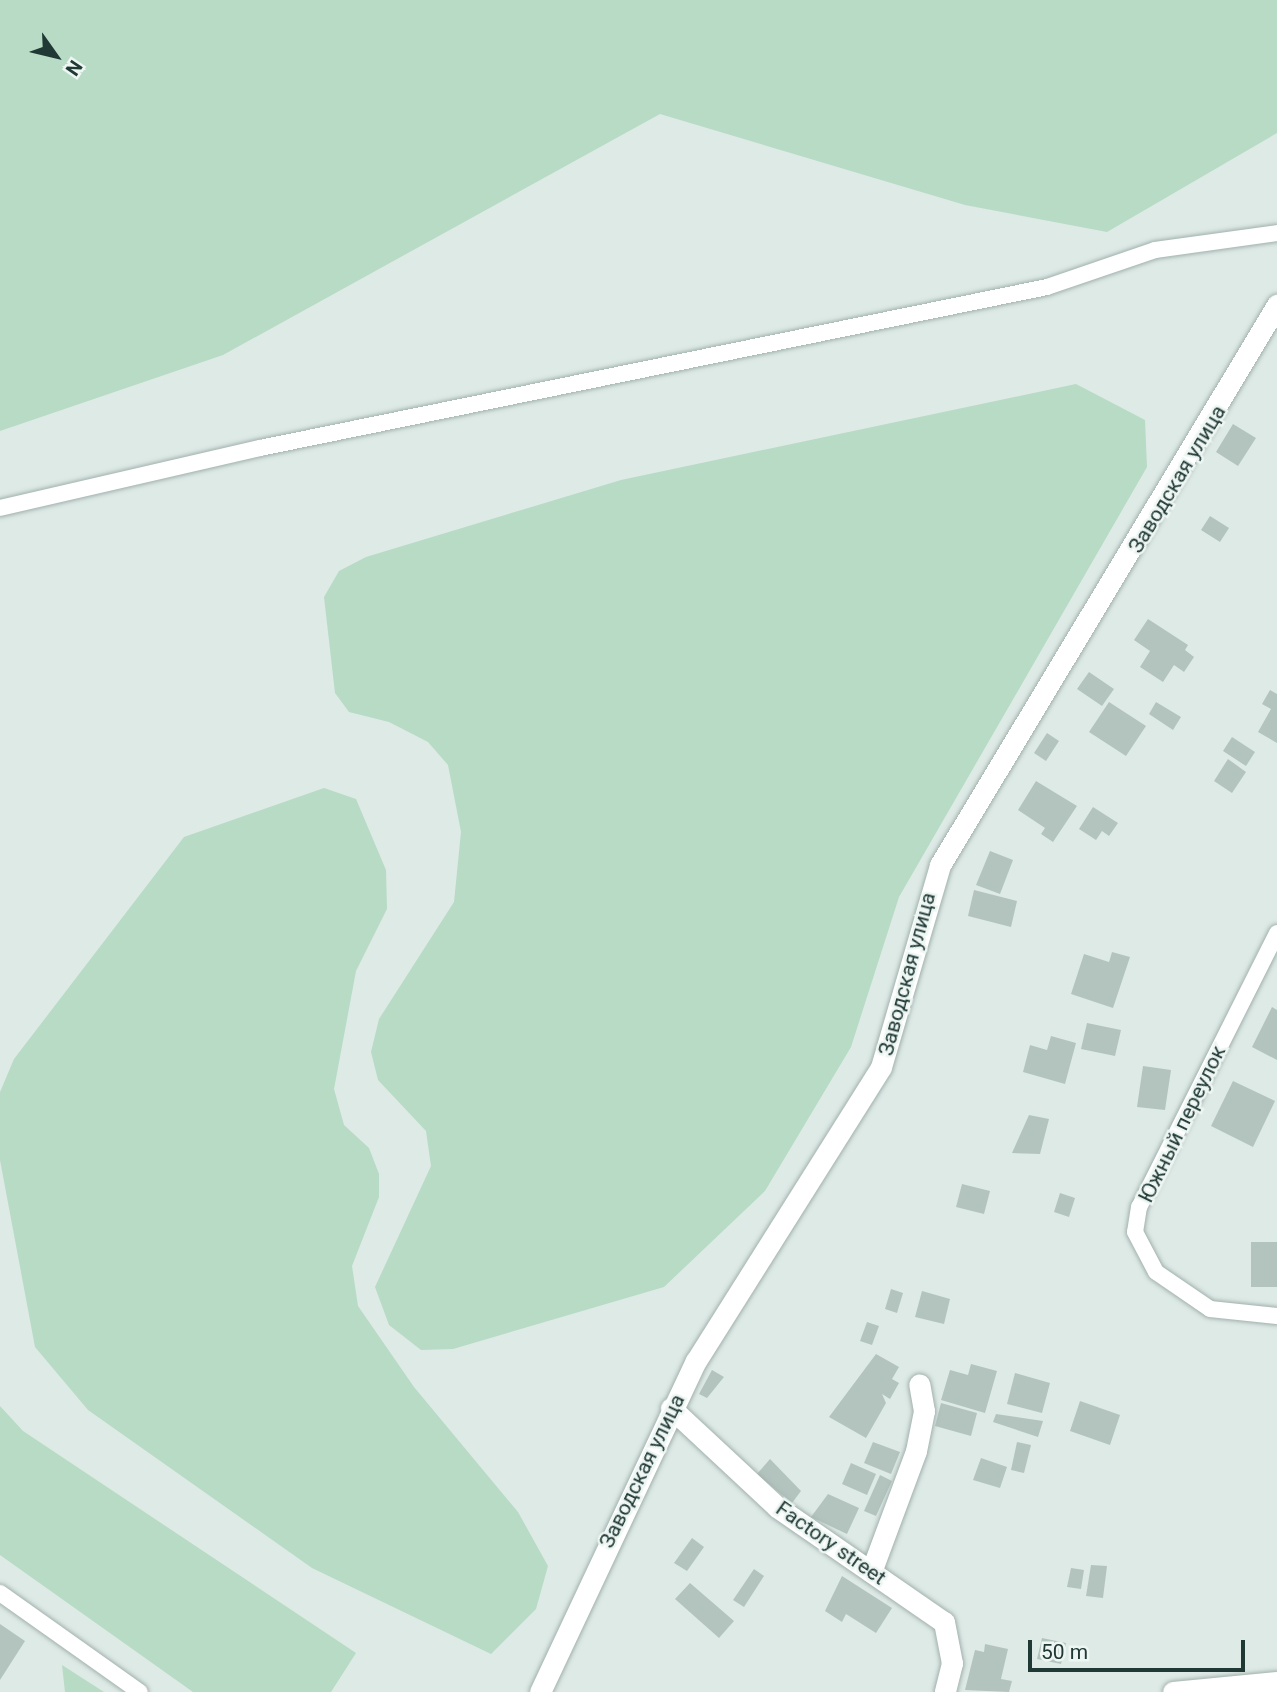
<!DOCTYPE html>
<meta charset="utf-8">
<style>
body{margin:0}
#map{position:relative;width:1277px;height:1692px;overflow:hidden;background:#deeae6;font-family:Roboto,sans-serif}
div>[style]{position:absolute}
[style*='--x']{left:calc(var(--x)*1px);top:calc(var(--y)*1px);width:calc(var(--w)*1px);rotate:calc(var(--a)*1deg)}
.green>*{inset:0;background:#b7dbc4}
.building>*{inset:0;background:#b3c4bf}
.roads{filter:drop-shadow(0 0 2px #a1b1ad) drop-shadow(0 0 2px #a1b1ad)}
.service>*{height:16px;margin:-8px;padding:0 8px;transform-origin:8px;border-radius:8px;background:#fff}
.minor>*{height:21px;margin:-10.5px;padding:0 10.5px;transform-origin:10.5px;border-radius:10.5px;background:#fff}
.tertiary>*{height:21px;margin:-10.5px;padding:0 10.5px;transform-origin:10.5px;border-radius:10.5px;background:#fff}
span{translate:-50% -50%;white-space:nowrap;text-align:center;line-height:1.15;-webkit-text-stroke:5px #eef6f3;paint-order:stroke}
.street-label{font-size:21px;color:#203935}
.north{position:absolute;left:21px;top:21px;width:70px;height:70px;-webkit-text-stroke:5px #eef6f3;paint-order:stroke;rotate:124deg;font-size:19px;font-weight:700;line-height:28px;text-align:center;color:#203935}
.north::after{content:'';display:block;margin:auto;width:24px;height:32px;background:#203935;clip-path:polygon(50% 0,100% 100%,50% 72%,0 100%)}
.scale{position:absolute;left:1028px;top:1640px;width:217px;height:32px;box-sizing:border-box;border:4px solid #203935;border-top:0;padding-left:9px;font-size:21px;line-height:24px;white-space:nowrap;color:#203935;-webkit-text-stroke:5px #eef6f3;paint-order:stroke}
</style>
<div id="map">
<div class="green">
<i style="clip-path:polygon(0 0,1277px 0,1277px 133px,1107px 232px,965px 205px,660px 114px,223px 355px,0 431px)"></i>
<i style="clip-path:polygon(1076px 384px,1145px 420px,1147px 467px,899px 897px,851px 1047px,765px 1191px,664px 1287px,453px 1349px,421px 1350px,389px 1325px,375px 1287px,431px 1166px,426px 1131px,378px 1080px,371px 1052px,379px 1019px,454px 902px,461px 832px,448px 765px,428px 742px,389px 722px,349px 712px,335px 693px,324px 597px,339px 571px,366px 557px,621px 480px)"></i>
<i style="clip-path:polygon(324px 788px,356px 799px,386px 870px,387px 909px,356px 971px,334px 1089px,344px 1125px,369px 1148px,379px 1174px,379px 1197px,352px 1266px,358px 1306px,414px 1387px,518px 1512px,548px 1566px,536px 1609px,491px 1654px,312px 1568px,88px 1410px,35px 1347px,0 1160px,0 1092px,14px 1059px,184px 837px)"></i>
<i style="clip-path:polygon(0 1406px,23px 1431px,356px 1653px,331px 1692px,193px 1692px,0 1555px)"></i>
<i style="clip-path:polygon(62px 1665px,104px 1692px,65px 1692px)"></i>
</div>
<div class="building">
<i style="clip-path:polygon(1233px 424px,1256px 438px,1238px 466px,1216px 452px)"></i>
<i style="clip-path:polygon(1210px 516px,1229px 528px,1220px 542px,1201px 530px)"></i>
<i style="clip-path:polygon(1148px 619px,1188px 645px,1185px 650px,1194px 657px,1184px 672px,1174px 665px,1163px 682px,1140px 667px,1150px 651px,1134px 640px)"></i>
<i style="clip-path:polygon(1089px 672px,1114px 689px,1102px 706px,1077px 689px)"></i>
<i style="clip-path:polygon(1270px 690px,1277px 694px,1277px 743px,1258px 732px,1271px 709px,1262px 704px)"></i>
<i style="clip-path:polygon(1109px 702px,1146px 726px,1126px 756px,1089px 732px)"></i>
<i style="clip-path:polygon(1156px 702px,1181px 717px,1173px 730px,1149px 714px)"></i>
<i style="clip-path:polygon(1047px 733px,1059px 741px,1046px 761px,1034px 753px)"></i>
<i style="clip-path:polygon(1232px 737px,1255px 752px,1246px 766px,1223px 751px)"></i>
<i style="clip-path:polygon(1228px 759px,1246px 772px,1232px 793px,1214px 781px)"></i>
<i style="clip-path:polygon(1036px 781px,1077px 806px,1053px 842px,1041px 834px,1045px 828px,1018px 810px)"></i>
<i style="clip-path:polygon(1093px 807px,1118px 823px,1109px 836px,1102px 831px,1096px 840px,1079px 829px)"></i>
<i style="clip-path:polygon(990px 851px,1013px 860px,1000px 894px,976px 885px)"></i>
<i style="clip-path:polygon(974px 890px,1017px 901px,1011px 927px,968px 916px)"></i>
<i style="clip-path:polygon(1112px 952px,1130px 957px,1113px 1008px,1071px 994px,1084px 954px,1109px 962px)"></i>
<i style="clip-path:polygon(1272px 1007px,1277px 1010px,1277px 1060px,1252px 1047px)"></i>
<i style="clip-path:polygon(1087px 1023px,1121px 1030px,1115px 1056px,1081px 1049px)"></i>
<i style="clip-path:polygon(1051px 1036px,1076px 1043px,1065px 1084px,1023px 1072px,1030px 1045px,1047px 1050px)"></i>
<i style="clip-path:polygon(1143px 1066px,1171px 1070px,1165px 1110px,1137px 1107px)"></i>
<i style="clip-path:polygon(1233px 1081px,1275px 1101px,1253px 1147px,1211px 1126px)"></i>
<i style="clip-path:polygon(1029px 1115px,1049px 1119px,1040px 1154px,1012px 1153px)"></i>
<i style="clip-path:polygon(962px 1184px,990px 1191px,984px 1214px,956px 1207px)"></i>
<i style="clip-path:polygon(1060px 1193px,1075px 1198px,1069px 1217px,1054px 1212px)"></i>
<i style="clip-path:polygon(1251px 1242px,1277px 1242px,1277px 1287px,1251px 1287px)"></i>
<i style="clip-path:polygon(891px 1289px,903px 1293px,897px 1313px,885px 1309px)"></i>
<i style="clip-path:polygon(922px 1291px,950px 1299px,944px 1324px,915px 1317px)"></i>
<i style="clip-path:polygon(867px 1322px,879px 1326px,872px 1345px,860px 1341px)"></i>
<i style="clip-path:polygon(876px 1354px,899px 1367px,892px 1379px,899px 1383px,890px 1399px,882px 1394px,886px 1403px,866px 1438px,829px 1417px)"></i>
<i style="clip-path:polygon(971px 1364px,997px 1371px,985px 1413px,941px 1400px,950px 1370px,968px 1375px)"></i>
<i style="clip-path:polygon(712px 1370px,724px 1377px,707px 1398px,699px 1394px)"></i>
<i style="clip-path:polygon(1015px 1373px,1050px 1383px,1042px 1413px,1007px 1404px)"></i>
<i style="clip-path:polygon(1080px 1401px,1120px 1415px,1110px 1445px,1070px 1431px)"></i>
<i style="clip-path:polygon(941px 1403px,977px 1413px,971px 1436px,935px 1426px)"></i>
<i style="clip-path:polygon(996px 1414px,1043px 1421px,1038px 1437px,993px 1422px)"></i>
<i style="clip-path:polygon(873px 1442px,900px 1452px,891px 1474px,864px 1463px)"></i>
<i style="clip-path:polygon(1017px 1442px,1031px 1445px,1024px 1473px,1011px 1470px)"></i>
<i style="clip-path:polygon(981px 1458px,1007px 1467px,1000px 1488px,973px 1480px)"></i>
<i style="clip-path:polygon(770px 1459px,801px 1491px,792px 1503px,757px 1474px)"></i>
<i style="clip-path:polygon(851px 1463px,876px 1474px,867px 1495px,842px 1484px)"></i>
<i style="clip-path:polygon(880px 1475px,892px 1481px,876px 1516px,864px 1511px)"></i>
<i style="clip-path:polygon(828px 1494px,859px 1508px,847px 1534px,811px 1517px)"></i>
<i style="clip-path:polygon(692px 1538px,704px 1547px,687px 1571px,674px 1563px)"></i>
<i style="clip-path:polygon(1091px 1565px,1107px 1566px,1103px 1598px,1086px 1596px)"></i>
<i style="clip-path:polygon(1071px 1568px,1084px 1570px,1081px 1589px,1067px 1587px)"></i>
<i style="clip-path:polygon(754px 1569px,764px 1576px,744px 1607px,733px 1600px)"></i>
<i style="clip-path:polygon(842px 1576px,892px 1608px,876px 1633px,846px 1614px,842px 1622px,825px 1611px)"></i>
<i style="clip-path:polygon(690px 1583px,734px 1621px,719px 1638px,675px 1599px)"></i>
<i style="clip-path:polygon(0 1624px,25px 1641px,0 1680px)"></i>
<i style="clip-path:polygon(1042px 1638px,1066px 1643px,1061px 1664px,1037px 1659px)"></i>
<i style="clip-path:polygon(985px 1644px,1008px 1649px,1001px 1679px,1012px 1681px,1009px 1692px,965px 1690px,975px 1650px,984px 1652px)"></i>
</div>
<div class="roads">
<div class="service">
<i style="--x:0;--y:508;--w:267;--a:-13"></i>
<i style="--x:260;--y:448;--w:803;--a:-11.56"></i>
<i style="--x:1047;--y:287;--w:114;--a:-18.9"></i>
<i style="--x:1155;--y:250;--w:123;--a:-7.9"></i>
<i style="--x:1277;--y:933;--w:307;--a:116.7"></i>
<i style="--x:1139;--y:1207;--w:25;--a:99"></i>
<i style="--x:1135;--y:1232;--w:45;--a:62.3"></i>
<i style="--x:1156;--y:1272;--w:65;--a:34.4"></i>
<i style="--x:1210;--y:1309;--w:67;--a:6"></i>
<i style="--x:0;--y:1593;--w:171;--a:35.3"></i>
</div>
<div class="minor">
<i style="--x:671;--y:1408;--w:145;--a:43"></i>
<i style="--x:777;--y:1507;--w:203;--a:34.6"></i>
<i style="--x:944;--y:1622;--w:42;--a:79"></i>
<i style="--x:952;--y:1663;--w:30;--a:104"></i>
<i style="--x:871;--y:1572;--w:129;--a:-69.6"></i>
<i style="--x:916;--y:1451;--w:41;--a:-78.7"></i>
<i style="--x:924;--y:1411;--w:27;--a:-100"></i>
<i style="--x:1173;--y:1692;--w:104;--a:-5.5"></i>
</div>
<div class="tertiary">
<i style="--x:540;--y:1692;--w:366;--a:-64.8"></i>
<i style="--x:696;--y:1361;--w:347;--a:-57.8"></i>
<i style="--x:881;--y:1067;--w:210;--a:-73.7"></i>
<i style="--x:940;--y:865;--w:654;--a:-58.96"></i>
</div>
</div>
<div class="street-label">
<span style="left:1177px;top:479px;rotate:-59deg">Заводская улица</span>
<span style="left:907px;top:974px;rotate:-75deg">Заводская улица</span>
<span style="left:1182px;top:1124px;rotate:-64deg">Южный переулок</span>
<span style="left:642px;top:1471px;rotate:-64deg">Заводская улица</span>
<span style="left:831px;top:1543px;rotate:35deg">Factory street</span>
</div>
<div class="north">N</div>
<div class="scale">50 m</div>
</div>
